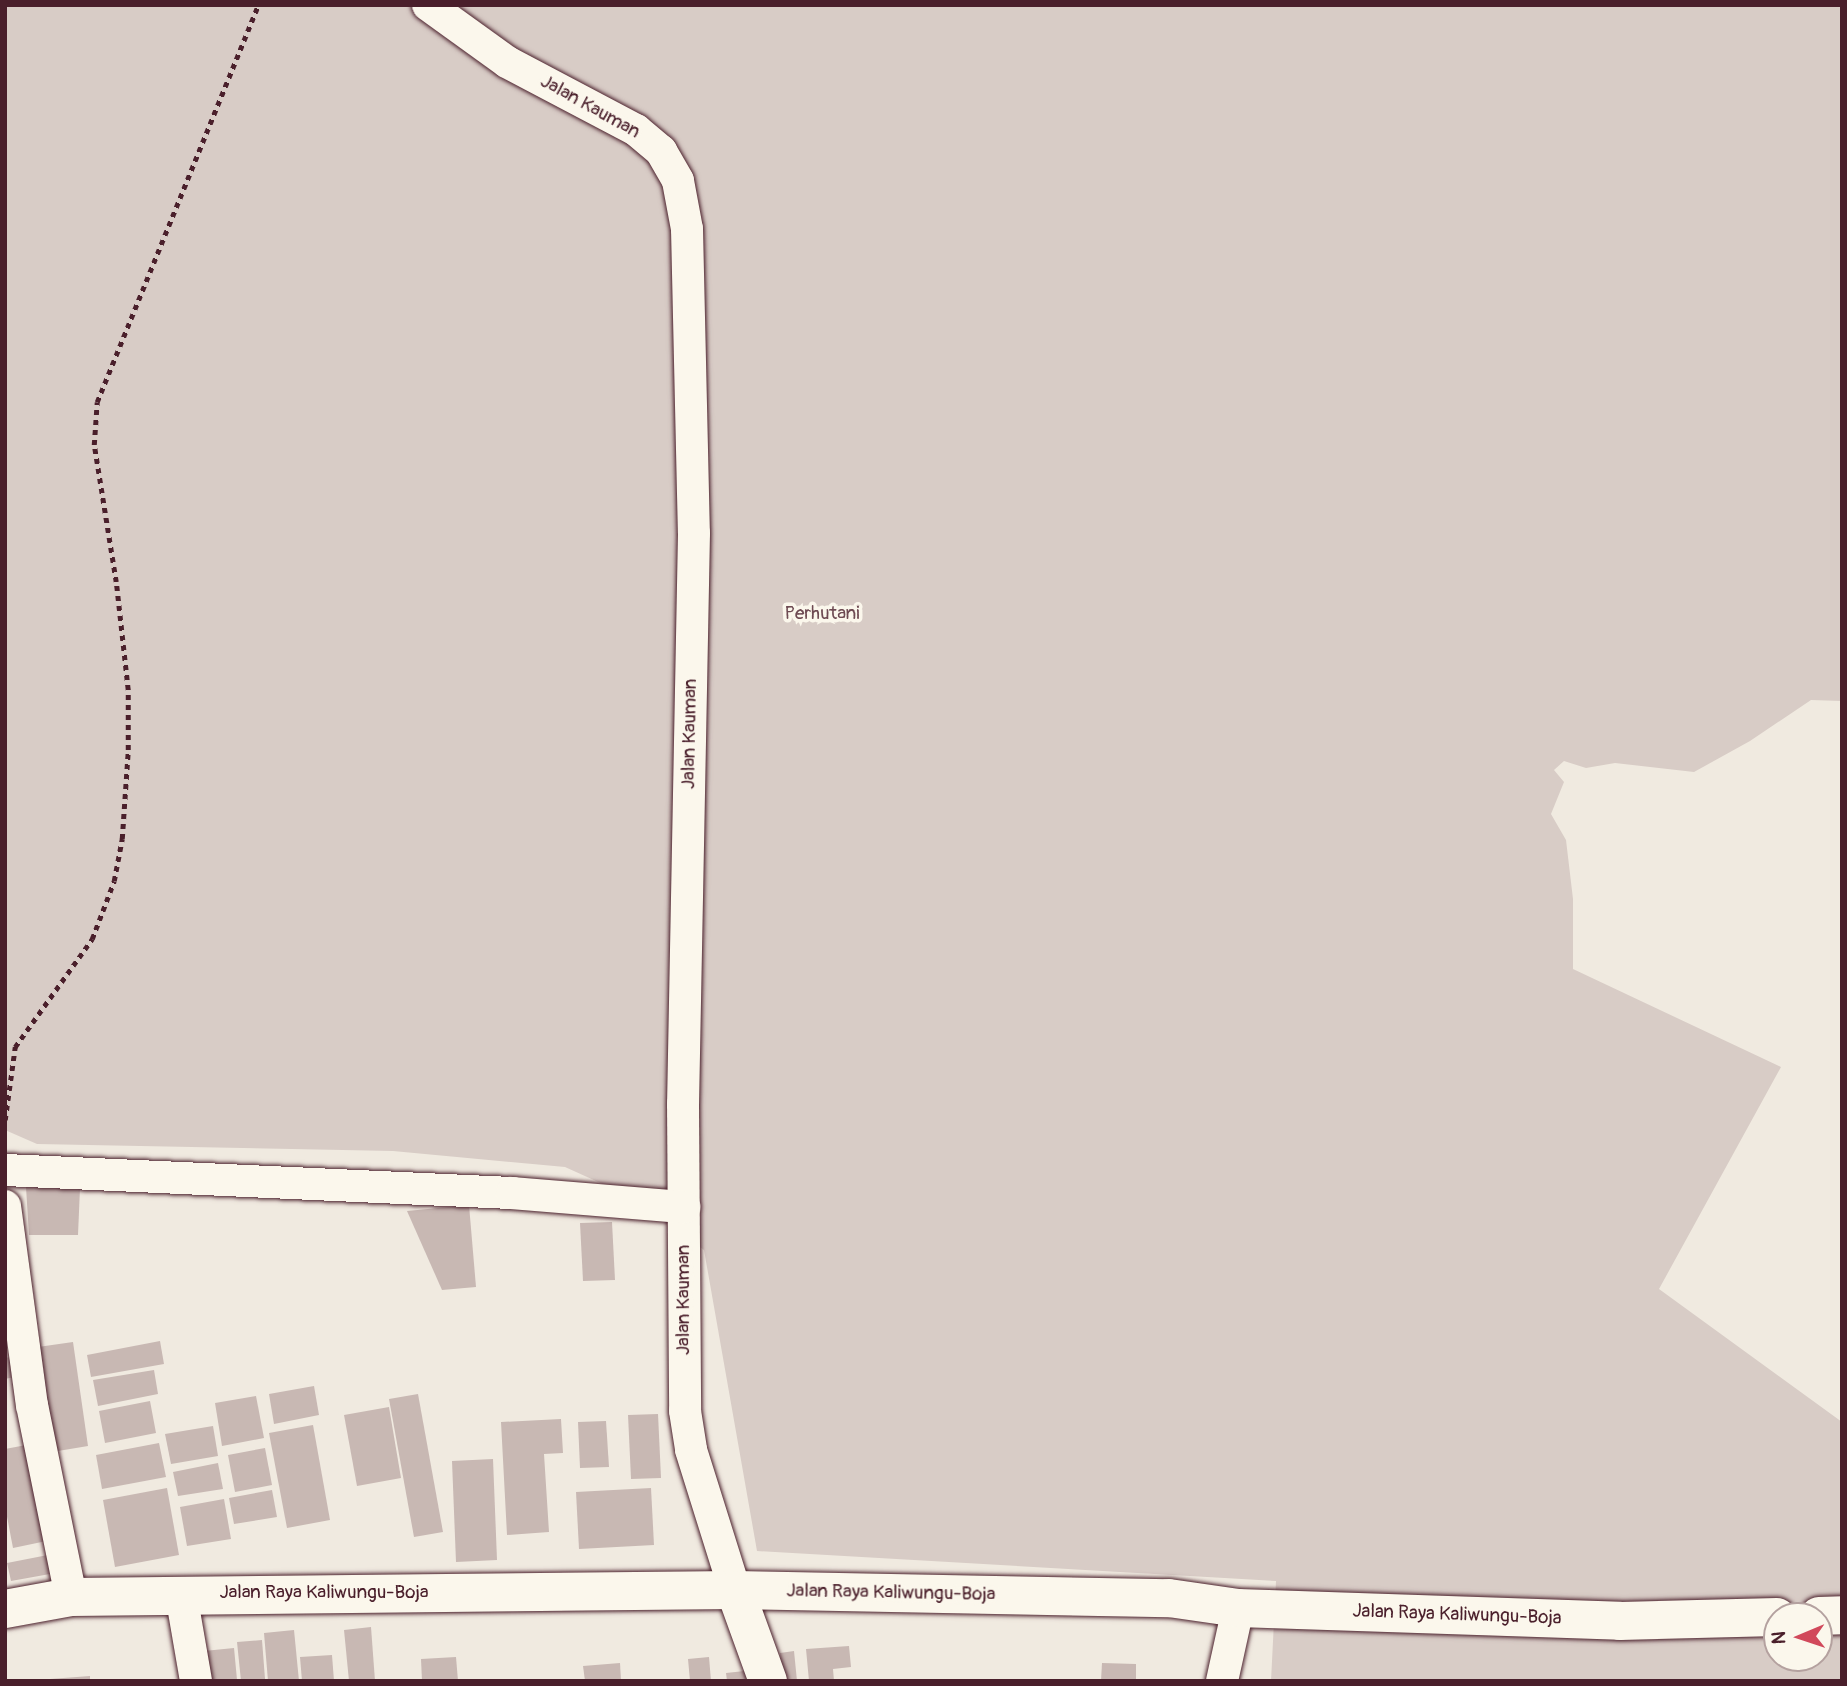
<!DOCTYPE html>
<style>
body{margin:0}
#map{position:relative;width:1847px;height:1686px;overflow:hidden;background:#f0eae0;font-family:Pangolin,sans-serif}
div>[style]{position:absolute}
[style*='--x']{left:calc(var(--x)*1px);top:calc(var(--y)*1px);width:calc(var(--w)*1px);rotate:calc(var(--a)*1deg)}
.green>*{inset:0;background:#d8ccc6}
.building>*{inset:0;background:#c8b8b3}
.path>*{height:4.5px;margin-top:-2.25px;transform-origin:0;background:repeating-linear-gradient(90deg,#4a1f2b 0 5px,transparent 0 10px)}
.roads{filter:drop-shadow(0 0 2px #4a1f2b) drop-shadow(0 0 2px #4a1f2b)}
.street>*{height:32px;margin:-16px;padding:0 16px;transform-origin:16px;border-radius:16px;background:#fbf7ec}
.secondary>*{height:38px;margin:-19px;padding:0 19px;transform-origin:19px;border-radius:19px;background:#fbf7ec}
span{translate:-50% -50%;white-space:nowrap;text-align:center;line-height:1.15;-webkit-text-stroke:7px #fbf7ec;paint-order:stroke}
.street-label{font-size:19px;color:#4a1f2b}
.park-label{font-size:19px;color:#6e4a52}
.frame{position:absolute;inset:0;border:7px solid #4a1f2b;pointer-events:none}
.north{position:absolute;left:1763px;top:1602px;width:70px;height:70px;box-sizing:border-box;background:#fbf7ec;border:2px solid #b4a19f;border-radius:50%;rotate:268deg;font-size:19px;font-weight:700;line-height:28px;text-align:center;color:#4a1f2b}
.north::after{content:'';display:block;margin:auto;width:24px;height:32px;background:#d1495b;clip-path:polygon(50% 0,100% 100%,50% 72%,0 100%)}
</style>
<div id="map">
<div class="green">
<i style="clip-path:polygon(evenodd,5px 5px,1842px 5px,1842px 701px,1811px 700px,1750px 741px,1694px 772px,1615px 763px,1586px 768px,1564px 761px,1554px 770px,1564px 782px,1551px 814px,1566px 840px,1573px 899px,1573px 969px,1781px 1067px,1659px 1289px,1842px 1422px,1842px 1681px,1271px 1681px,1276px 1581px,757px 1551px,704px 1250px,627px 1195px,565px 1167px,393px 1151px,37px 1144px,5px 1130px,5px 5px,1777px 1616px,1819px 1616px,1819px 1658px,1777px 1658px,1777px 1616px)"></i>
</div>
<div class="building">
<i style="clip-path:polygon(26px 1187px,80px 1188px,78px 1235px,29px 1235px)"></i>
<i style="clip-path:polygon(469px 1205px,476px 1287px,442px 1290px,407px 1211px)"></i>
<i style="clip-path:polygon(612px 1222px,615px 1280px,583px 1281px,580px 1223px)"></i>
<i style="clip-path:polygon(160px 1341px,164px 1364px,91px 1377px,87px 1355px)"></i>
<i style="clip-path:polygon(73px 1342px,88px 1446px,52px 1452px,38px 1347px)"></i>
<i style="clip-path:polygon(11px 1357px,14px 1377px,5px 1379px,5px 1358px)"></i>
<i style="clip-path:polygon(154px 1370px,158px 1394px,98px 1406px,93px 1380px)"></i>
<i style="clip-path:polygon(314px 1386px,319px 1415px,274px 1424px,269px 1394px)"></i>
<i style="clip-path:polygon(418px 1394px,443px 1532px,414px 1537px,389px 1399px)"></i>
<i style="clip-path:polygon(256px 1396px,264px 1438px,222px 1446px,215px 1403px)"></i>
<i style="clip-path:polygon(150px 1401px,156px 1433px,105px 1443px,99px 1411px)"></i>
<i style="clip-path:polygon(389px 1407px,401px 1478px,357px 1486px,344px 1415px)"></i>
<i style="clip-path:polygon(658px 1414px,661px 1478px,631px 1479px,628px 1415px)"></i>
<i style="clip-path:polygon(561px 1419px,563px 1453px,544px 1454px,549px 1532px,507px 1535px,501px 1422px)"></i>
<i style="clip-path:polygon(606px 1421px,609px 1467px,580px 1468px,578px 1422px)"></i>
<i style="clip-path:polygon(313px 1425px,330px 1520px,287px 1528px,269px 1433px)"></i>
<i style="clip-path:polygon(213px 1426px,218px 1456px,171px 1464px,165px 1434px)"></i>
<i style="clip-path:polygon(37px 1443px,56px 1539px,13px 1548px,5px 1506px,5px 1449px)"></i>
<i style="clip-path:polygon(159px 1443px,166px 1477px,102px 1489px,96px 1455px)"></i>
<i style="clip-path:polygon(265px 1448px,272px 1485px,235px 1492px,228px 1455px)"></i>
<i style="clip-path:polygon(493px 1459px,497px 1560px,456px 1562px,452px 1461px)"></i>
<i style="clip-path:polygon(218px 1463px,223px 1489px,178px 1496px,173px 1472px)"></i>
<i style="clip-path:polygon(167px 1488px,179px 1555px,115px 1567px,103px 1500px)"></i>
<i style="clip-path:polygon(651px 1488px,654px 1545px,579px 1549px,576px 1492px)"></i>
<i style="clip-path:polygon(272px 1490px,277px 1517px,234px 1524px,229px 1498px)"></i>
<i style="clip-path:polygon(224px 1499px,231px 1539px,187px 1546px,180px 1507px)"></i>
<i style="clip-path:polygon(58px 1553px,61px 1572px,11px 1581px,7px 1563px)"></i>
<i style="clip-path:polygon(371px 1627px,375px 1681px,349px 1681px,344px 1630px)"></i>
<i style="clip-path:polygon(294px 1630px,299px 1681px,268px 1681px,264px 1633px)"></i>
<i style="clip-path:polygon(262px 1640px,265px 1679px,241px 1681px,237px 1642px)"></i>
<i style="clip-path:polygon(849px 1646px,851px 1667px,833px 1669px,834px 1681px,809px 1681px,806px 1649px)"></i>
<i style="clip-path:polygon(234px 1648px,237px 1680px,207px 1681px,204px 1651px)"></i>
<i style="clip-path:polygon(794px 1651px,797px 1681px,782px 1681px,780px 1653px)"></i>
<i style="clip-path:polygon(332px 1655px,334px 1681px,302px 1681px,300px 1657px)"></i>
<i style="clip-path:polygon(456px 1657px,458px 1681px,422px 1681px,421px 1659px)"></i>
<i style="clip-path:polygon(709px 1657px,711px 1681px,690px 1681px,688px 1659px)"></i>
<i style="clip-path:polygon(620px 1663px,621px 1681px,585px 1681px,583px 1666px)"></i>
<i style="clip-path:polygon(1102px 1663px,1136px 1664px,1136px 1681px,1101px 1681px)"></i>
<i style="clip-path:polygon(754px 1670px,755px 1681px,727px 1681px,726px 1673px)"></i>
<i style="clip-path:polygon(90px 1676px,90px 1681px,50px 1681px,50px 1679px)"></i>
</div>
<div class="path">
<i style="--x:5;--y:1120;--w:74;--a:-82.2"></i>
<i style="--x:15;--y:1047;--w:133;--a:-54.5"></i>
<i style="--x:92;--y:939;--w:62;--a:-69.2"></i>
<i style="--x:114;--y:881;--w:43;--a:-79.2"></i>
<i style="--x:122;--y:839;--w:89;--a:-86.1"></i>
<i style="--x:128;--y:750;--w:60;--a:-90"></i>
<i style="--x:128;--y:690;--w:109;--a:-96.3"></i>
<i style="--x:116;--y:582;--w:139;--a:-99.1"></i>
<i style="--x:94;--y:445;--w:43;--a:-86"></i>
<i style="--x:97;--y:402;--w:428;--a:-67.9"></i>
</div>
<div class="roads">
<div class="street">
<i style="--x:428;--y:5;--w:97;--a:35.8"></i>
<i style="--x:507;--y:62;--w:146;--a:27.8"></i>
<i style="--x:636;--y:130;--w:33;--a:40"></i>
<i style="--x:661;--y:151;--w:34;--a:60"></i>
<i style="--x:678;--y:181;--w:49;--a:79.4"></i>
<i style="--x:687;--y:229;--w:304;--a:88.7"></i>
<i style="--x:694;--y:533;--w:571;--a:91.1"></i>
<i style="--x:683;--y:1104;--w:307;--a:89.6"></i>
<i style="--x:685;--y:1411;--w:39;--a:81"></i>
<i style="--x:691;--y:1450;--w:147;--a:72.6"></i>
<i style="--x:5;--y:1170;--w:508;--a:2.6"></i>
<i style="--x:512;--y:1193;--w:173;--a:4.7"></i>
<i style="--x:5;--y:1206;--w:201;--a:82.3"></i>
<i style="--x:32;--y:1405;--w:196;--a:78.5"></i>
<i style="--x:181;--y:1594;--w:88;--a:80.2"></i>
<i style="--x:1222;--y:1681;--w:75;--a:-77.6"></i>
</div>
<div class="secondary">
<i style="--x:735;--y:1590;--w:97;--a:70.1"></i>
<i style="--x:5;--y:1609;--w:67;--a:-10.3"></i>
<i style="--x:71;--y:1597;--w:664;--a:-0.6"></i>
<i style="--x:735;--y:1590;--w:434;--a:1.1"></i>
<i style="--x:1169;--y:1598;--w:70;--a:8.2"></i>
<i style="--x:1238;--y:1608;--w:382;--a:1.9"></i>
<i style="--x:1620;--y:1621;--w:157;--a:-1.5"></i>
<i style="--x:1819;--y:1616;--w:23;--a:-2"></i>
</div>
</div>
<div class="street-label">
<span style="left:590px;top:107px;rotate:29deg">Jalan Kauman</span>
<span style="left:690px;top:734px;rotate:-89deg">Jalan Kauman</span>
<span style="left:684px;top:1300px;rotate:-90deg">Jalan Kauman</span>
<span style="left:324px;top:1593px">Jalan Raya Kaliwungu-Boja</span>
<span style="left:891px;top:1593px;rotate:1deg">Jalan Raya Kaliwungu-Boja</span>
<span style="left:1457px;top:1615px;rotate:2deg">Jalan Raya Kaliwungu-Boja</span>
</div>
<div class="park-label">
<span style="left:822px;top:614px">Perhutani</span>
</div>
<div class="frame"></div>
<div class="north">N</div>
</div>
